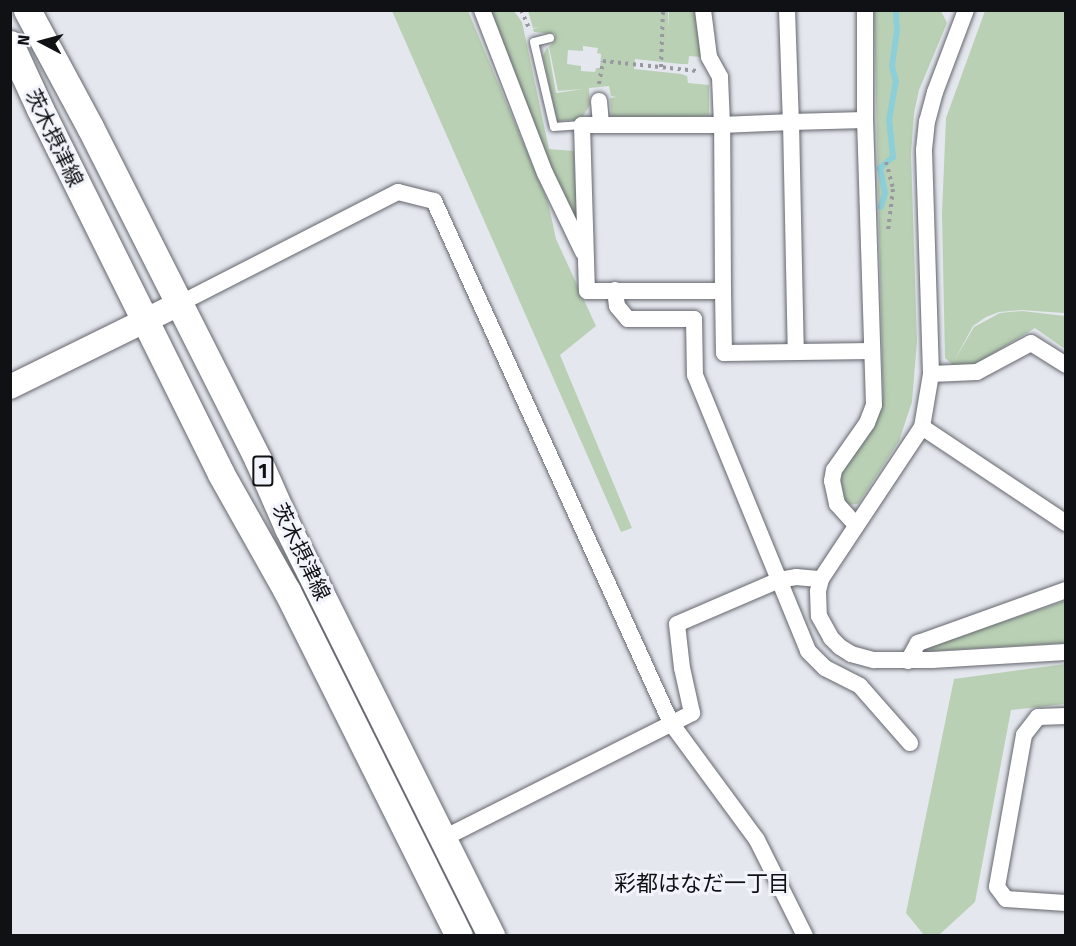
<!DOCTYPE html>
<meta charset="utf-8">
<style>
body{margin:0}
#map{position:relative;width:1076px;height:946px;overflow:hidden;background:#e4e7ee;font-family:"Fira Sans","Noto Sans JP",sans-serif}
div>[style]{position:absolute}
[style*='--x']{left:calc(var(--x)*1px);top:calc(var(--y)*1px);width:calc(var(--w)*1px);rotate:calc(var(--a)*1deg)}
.green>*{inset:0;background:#b9d0b4}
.stream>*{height:6px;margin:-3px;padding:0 3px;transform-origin:3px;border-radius:3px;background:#8dcfd8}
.path>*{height:4px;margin-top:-2px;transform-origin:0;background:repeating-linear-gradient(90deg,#97999f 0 3px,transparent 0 7.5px)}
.roads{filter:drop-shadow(0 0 2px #64666d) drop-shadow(0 0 2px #64666d)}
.lane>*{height:8px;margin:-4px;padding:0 4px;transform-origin:4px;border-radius:4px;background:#fff}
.street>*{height:16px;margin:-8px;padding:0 8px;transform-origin:8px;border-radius:8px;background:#fff}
.secondary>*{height:24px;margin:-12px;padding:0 12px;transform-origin:12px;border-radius:12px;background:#fff}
.primary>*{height:27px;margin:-13.5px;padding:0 13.5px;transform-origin:13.5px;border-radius:13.5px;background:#fff}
span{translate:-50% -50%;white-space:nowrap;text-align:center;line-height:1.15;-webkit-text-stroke:6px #f2f4fc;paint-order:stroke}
.shield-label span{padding:2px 4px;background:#f2f4fc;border:2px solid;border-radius:4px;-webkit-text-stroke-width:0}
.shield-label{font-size:20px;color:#101114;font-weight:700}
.street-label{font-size:21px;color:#101114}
.neighbourhood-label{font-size:22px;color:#101114}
.frame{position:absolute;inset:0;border:12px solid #101114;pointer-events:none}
.north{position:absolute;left:12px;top:12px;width:60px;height:60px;-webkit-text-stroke:4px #f2f4fc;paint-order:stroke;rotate:276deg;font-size:16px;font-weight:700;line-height:24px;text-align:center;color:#101114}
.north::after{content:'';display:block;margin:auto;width:21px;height:27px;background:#101114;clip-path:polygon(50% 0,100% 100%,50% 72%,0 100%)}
</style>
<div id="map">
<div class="green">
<i style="clip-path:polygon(392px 11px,468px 11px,548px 202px,556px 239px,596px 326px,560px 355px,632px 528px,621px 532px)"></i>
<i style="clip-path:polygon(486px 11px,514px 11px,522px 22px,549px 149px,574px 151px,577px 223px,574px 224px)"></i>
<i style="clip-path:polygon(evenodd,528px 11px,668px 11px,669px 28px,669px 11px,696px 11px,702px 57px,689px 56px,688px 64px,681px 64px,635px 59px,634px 69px,681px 74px,687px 76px,688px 83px,709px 85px,709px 116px,612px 118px,610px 98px,616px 97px,611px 96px,609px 86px,589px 88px,590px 105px,583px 116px,576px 120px,557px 121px,543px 56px,546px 49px,548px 47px,556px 93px,584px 89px,558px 91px,549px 47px,554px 41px,555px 34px,534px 32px,533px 29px,539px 27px,533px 28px,528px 11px,583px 46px,598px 48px,597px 53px,601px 54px,600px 68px,596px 68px,595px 72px,581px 71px,581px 66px,567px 64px,568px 50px,583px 51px,583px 46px)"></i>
<i style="clip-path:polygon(874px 11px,941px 11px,947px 23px,919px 90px,914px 113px,911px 154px,917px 341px,912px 402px,899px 441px,858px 504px,846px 505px,840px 482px,843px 470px,880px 412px,883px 396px)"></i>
<i style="clip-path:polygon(985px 11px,1065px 11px,1065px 310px,1064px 313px,1021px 310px,999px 312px,986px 317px,973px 326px,954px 361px,974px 327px,1000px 313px,1022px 311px,1065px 316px,1065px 349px,1035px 328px,975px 364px,953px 365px,945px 358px,942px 213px,946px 118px)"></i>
<i style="clip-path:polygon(1065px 601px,1065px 643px,932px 651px,928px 647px)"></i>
<i style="clip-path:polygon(1065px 664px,1065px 704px,1011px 710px,975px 902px,939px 935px,924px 935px,906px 913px,954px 679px)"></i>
</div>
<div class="stream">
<i style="--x:881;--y:207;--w:15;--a:-74"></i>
<i style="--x:885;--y:193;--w:25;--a:-101"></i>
<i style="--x:880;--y:168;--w:17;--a:-40"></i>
<i style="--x:893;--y:157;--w:37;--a:-96"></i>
<i style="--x:889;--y:120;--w:39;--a:-80"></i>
<i style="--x:896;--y:82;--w:16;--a:-104"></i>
<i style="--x:892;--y:66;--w:34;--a:-82"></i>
<i style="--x:897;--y:32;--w:22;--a:-93"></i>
</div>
<div class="path">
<i style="--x:521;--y:10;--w:22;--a:66"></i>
<i style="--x:661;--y:67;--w:57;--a:-88"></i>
<i style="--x:599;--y:84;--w:23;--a:-80"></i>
<i style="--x:603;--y:61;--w:95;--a:6.1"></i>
<i style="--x:886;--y:162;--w:28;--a:75"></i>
<i style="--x:893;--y:189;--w:42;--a:96.8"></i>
</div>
<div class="roads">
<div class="lane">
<i style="--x:550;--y:38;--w:16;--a:166"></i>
<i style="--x:534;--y:42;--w:87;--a:76.8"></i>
<i style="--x:554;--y:127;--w:28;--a:-4"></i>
</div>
<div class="street">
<i style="--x:482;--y:10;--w:175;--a:68.9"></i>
<i style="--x:545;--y:173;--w:88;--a:64.3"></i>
<i style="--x:703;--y:10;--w:47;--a:82.7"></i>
<i style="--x:709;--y:57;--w:23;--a:61"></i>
<i style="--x:720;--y:77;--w:48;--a:87.6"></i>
<i style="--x:722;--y:125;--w:140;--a:180"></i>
<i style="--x:582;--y:125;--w:166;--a:88.3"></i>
<i style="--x:587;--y:291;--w:136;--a:0"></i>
<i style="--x:723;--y:291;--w:62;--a:89.1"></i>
<i style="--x:724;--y:353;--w:148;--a:-0.8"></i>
<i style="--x:787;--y:10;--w:112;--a:88"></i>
<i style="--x:791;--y:122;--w:74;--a:-1.5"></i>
<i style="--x:966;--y:10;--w:88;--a:110.7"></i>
<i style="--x:935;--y:92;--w:30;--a:105"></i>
<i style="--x:927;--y:121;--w:30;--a:96"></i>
<i style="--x:924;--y:151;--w:223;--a:88.2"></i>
<i style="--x:931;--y:374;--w:54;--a:99.6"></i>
<i style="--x:922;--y:427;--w:182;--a:123.6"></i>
<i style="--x:821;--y:579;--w:12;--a:104"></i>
<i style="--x:818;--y:591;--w:25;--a:88"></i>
<i style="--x:819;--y:616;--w:25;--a:61"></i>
<i style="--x:831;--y:638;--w:13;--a:45"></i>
<i style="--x:840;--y:647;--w:13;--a:32"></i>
<i style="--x:851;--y:654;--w:24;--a:15"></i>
<i style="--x:874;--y:660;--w:58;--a:0"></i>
<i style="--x:932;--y:660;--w:134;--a:-3.4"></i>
<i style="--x:599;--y:101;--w:24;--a:85"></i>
<i style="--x:615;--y:290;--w:16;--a:83"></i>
<i style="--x:617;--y:306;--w:17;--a:50"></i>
<i style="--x:628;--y:319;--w:66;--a:0"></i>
<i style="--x:694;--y:319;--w:56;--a:89"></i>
<i style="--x:695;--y:375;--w:298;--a:67.7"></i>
<i style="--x:808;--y:651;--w:24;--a:45"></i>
<i style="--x:825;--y:668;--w:39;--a:27"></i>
<i style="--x:860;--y:686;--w:76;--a:48.7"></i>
<i style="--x:723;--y:291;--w:166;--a:-90.3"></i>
<i style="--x:722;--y:125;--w:69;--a:-2.5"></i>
<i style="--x:791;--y:122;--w:230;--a:88.8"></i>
<i style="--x:179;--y:304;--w:246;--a:-27.1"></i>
<i style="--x:398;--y:192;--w:37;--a:14"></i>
<i style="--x:434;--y:201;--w:573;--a:65.58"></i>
<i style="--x:671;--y:723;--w:145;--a:53.7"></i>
<i style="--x:757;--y:840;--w:107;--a:63.4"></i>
<i style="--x:931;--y:374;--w:46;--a:-2.5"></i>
<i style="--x:977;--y:372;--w:61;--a:-28.2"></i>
<i style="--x:1031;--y:343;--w:41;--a:32.2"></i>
<i style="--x:922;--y:427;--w:173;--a:33.7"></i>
<i style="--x:855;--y:524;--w:27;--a:-132"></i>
<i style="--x:837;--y:504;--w:24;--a:-102"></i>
<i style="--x:832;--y:481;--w:11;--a:-80"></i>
<i style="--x:834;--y:470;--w:57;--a:-54.9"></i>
<i style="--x:867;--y:423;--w:19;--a:-69"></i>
<i style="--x:874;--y:405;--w:285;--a:-91.8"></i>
<i style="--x:865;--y:120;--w:110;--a:-90"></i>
<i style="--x:908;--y:661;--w:21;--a:-61"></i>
<i style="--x:918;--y:643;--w:157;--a:-19.7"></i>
<i style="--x:1066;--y:716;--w:28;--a:178"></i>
<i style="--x:1038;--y:717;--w:23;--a:128"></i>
<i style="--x:1024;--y:735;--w:154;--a:100.1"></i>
<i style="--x:997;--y:887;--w:15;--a:53"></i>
<i style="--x:1006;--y:899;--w:60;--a:3.8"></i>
<i style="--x:442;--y:839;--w:280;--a:-26.7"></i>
<i style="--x:692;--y:713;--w:46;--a:-102.5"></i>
<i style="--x:682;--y:668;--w:44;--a:-96.5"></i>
<i style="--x:677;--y:624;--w:111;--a:-23.3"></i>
<i style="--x:779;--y:580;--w:17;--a:-10"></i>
<i style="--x:796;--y:577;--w:25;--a:5"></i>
</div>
<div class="secondary">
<i style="--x:10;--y:387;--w:188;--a:-26.2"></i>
</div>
<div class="primary">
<i style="--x:27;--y:10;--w:133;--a:61.7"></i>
<i style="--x:90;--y:127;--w:373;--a:63.2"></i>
<i style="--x:258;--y:460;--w:74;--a:66.2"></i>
<i style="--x:288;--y:528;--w:456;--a:63.5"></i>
<i style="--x:10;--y:44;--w:72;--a:65.2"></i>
<i style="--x:40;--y:109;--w:407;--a:63.6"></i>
<i style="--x:221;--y:474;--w:134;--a:60.6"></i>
<i style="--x:287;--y:591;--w:385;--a:63.5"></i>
</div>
</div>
<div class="shield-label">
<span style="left:263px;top:471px">1</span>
</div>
<div class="street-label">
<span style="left:54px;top:138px;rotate:64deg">茨木摂津線</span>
<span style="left:301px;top:552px;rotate:64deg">茨木摂津線</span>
</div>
<div class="neighbourhood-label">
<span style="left:702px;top:884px">彩都はなだ一丁目</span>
</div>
<div class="frame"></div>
<div class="north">N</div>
</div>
